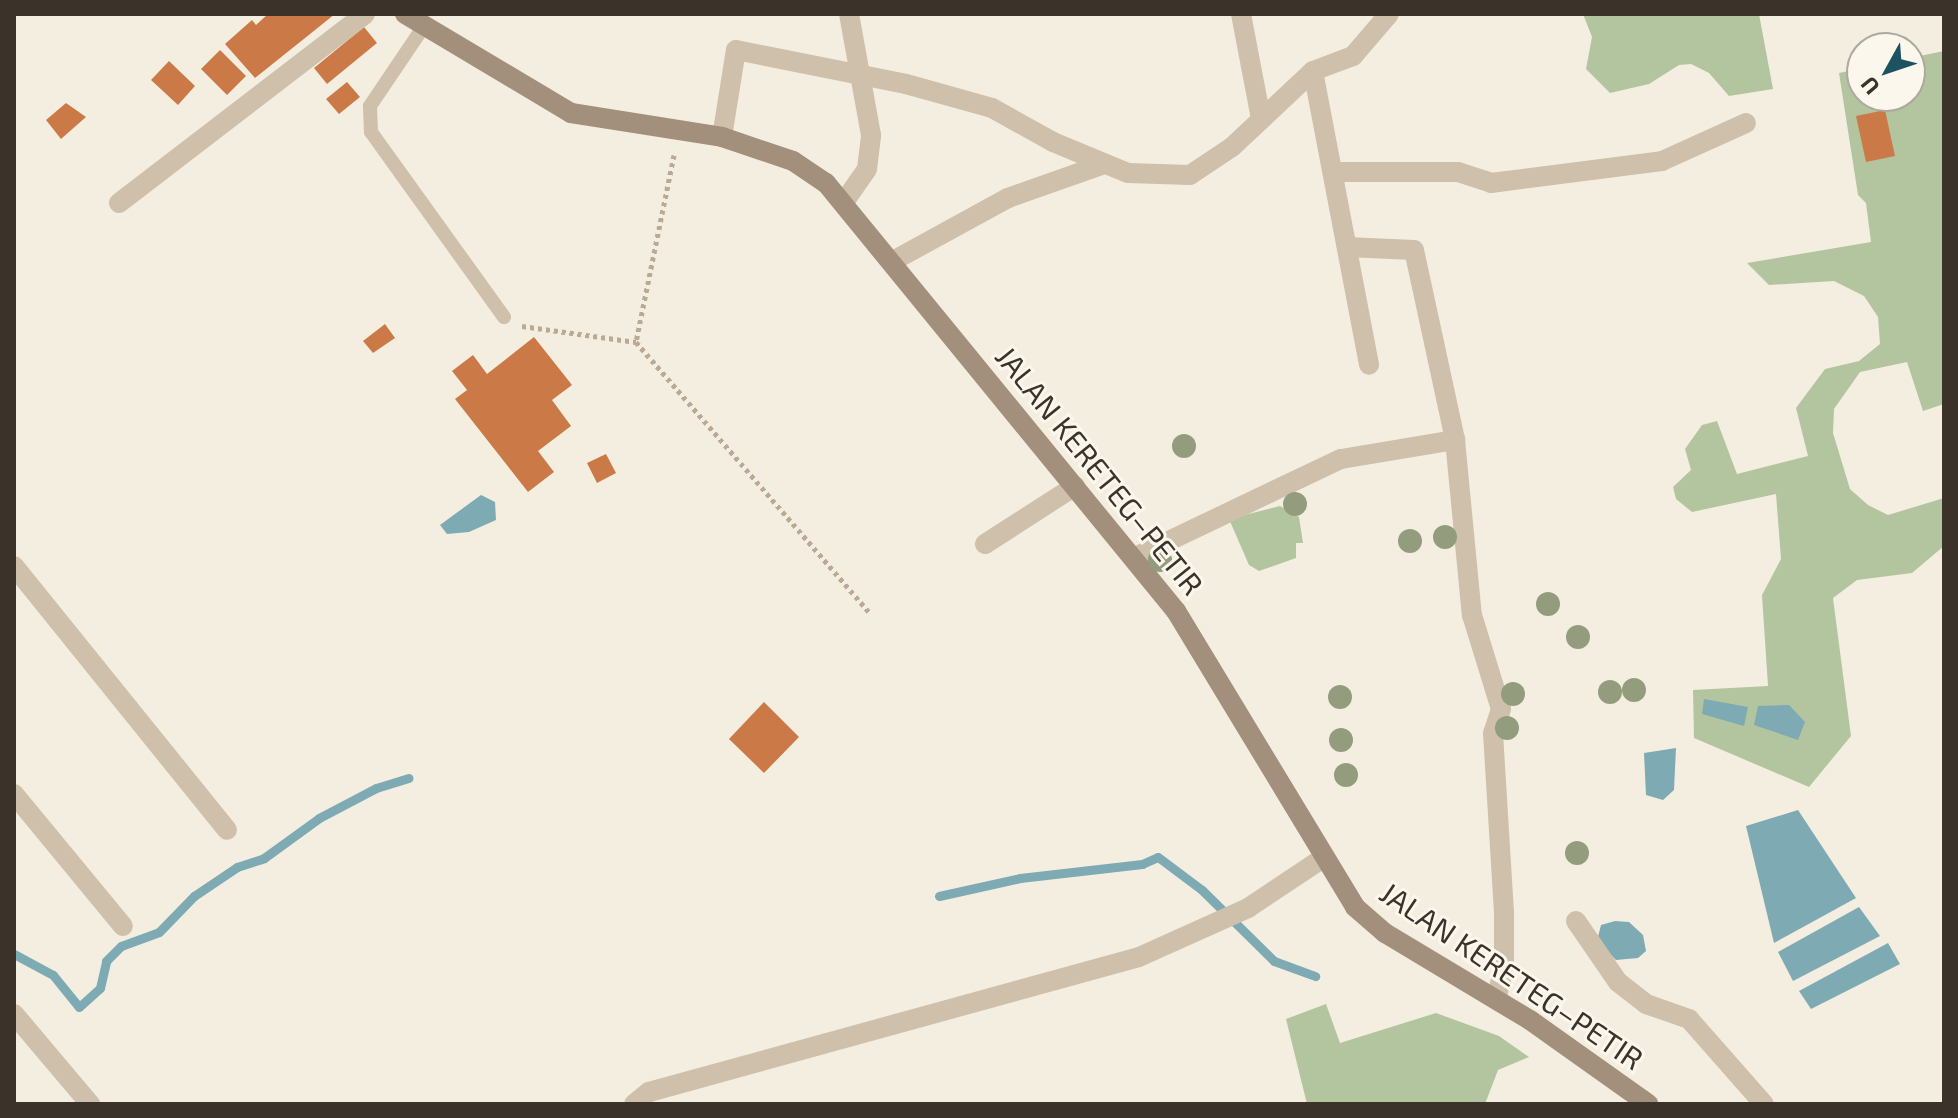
<!DOCTYPE html>
<meta charset="utf-8">
<style>
body{margin:0}
#map{position:relative;width:1958px;height:1118px;overflow:hidden;background:#f4eee0;font-family:"Exo 2",sans-serif}
div>[style]{position:absolute}
[style*='--x']{left:calc(var(--x)*1px);top:calc(var(--y)*1px);width:calc(var(--w)*1px);rotate:calc(var(--a)*1deg)}
.green>*{inset:0;background:#b3c59f}
.water>*{inset:0;background:#7daab3}
.stream>*{height:9px;margin:-4.5px;padding:0 4.5px;transform-origin:4.5px;border-radius:4.5px;background:#7daab3}
.building>*{inset:0;background:#cb7a47}
.path>*{height:5px;margin-top:-2.5px;transform-origin:0;background:repeating-linear-gradient(90deg,#baaa95 0 4px,transparent 0 8px)}
.lane>*{height:14px;margin:-7px;padding:0 7px;transform-origin:7px;border-radius:7px;background:#cec0ab}
.street>*{height:20px;margin:-10px;padding:0 10px;transform-origin:10px;border-radius:10px;background:#cec0ab}
.secondary>*{height:20px;margin:-10px;padding:0 10px;transform-origin:10px;border-radius:10px;background:#a28f7c}
.trees>*{width:24px;height:24px;margin:-12px;border-radius:50%;background:#939d7e}
span{translate:-50% -50%;white-space:nowrap;text-align:center;line-height:1.15;-webkit-text-stroke:6px #fbf7ed;paint-order:stroke}
.street-label{font-size:30px;color:#3b322a}
.frame{position:absolute;inset:0;border:16px solid #3b322a;pointer-events:none}
.north{position:absolute;left:1846px;top:32px;width:80px;height:80px;box-sizing:border-box;background:#fbf7ed;border:2px solid #aea89f;border-radius:50%;rotate:230deg;font-size:22px;font-weight:700;line-height:32px;text-align:center;color:#3b322a}
.north::after{content:'';display:block;margin:auto;width:28px;height:36px;background:#1d5260;clip-path:polygon(50% 0,100% 100%,50% 72%,0 100%)}
</style>
<div id="map">
<div class="green">
<i style="clip-path:polygon(1583px 14px,1759px 14px,1773px 89px,1729px 96px,1709px 73px,1691px 64px,1679px 65px,1649px 84px,1610px 93px,1586px 69px,1592px 37px)"></i>
<i style="clip-path:polygon(1944px 51px,1944px 404px,1923px 411px,1907px 362px,1860px 372px,1834px 409px,1833px 433px,1850px 489px,1868px 505px,1888px 515px,1944px 498px,1944px 546px,1912px 573px,1857px 580px,1833px 598px,1851px 736px,1809px 787px,1694px 738px,1693px 690px,1768px 686px,1762px 595px,1781px 559px,1776px 494px,1692px 512px,1676px 499px,1673px 487px,1691px 470px,1685px 449px,1702px 425px,1717px 421px,1737px 474px,1808px 456px,1796px 408px,1825px 369px,1859px 361px,1880px 344px,1878px 317px,1864px 296px,1834px 281px,1769px 285px,1747px 263px,1871px 242px,1866px 203px,1858px 195px,1839px 73px,1862px 68px,1862px 96px,1910px 96px,1910px 58px)"></i>
<i style="clip-path:polygon(1280px 506px,1299px 517px,1303px 543px,1296px 543px,1296px 558px,1259px 571px,1249px 565px,1229px 519px)"></i>
<i style="clip-path:polygon(1326px 1004px,1340px 1043px,1436px 1013px,1499px 1036px,1529px 1057px,1498px 1070px,1485px 1104px,1307px 1104px,1286px 1019px)"></i>
</div>
<div class="water">
<i style="clip-path:polygon(481px 495px,495px 502px,496px 520px,469px 532px,447px 534px,440px 525px)"></i>
<i style="clip-path:polygon(1704px 699px,1748px 707px,1744px 726px,1702px 714px)"></i>
<i style="clip-path:polygon(1789px 705px,1805px 722px,1798px 740px,1754px 725px,1758px 706px)"></i>
<i style="clip-path:polygon(1676px 748px,1674px 790px,1663px 800px,1646px 795px,1644px 753px)"></i>
<i style="clip-path:polygon(1798px 810px,1856px 898px,1774px 943px,1746px 826px)"></i>
<i style="clip-path:polygon(1859px 907px,1880px 936px,1793px 981px,1778px 952px)"></i>
<i style="clip-path:polygon(1615px 921px,1629px 922px,1643px 935px,1646px 951px,1638px 958px,1616px 960px,1597px 941px,1601px 925px)"></i>
<i style="clip-path:polygon(1888px 943px,1900px 964px,1811px 1009px,1799px 991px)"></i>
</div>
<div class="stream">
<i style="--x:939;--y:896;--w:83;--a:-12.5"></i>
<i style="--x:1020;--y:878;--w:123;--a:-6.5"></i>
<i style="--x:1142;--y:864;--w:17;--a:-24"></i>
<i style="--x:1158;--y:857;--w:55;--a:36.9"></i>
<i style="--x:1202;--y:890;--w:101;--a:44.6"></i>
<i style="--x:1274;--y:961;--w:44;--a:20.1"></i>
<i style="--x:14;--y:954;--w:44;--a:28.3"></i>
<i style="--x:53;--y:975;--w:41;--a:50.9"></i>
<i style="--x:79;--y:1007;--w:28;--a:-42"></i>
<i style="--x:100;--y:988;--w:28;--a:-77"></i>
<i style="--x:106;--y:961;--w:21;--a:-45"></i>
<i style="--x:121;--y:946;--w:40;--a:-20.2"></i>
<i style="--x:159;--y:932;--w:50;--a:-45.8"></i>
<i style="--x:194;--y:896;--w:52;--a:-34"></i>
<i style="--x:237;--y:867;--w:28;--a:-18"></i>
<i style="--x:264;--y:858;--w:68;--a:-36"></i>
<i style="--x:319;--y:818;--w:64;--a:-27.8"></i>
<i style="--x:376;--y:788;--w:34;--a:-17"></i>
</div>
<div class="building">
<i style="clip-path:polygon(268px 14px,335px 14px,255px 78px,225px 44px,252px 20px,256px 25px)"></i>
<i style="clip-path:polygon(364px 27px,377px 43px,327px 84px,314px 68px)"></i>
<i style="clip-path:polygon(220px 50px,246px 76px,227px 95px,201px 69px)"></i>
<i style="clip-path:polygon(169px 61px,195px 86px,178px 105px,151px 80px)"></i>
<i style="clip-path:polygon(347px 82px,360px 97px,339px 114px,326px 99px)"></i>
<i style="clip-path:polygon(66px 103px,86px 117px,61px 139px,46px 120px)"></i>
<i style="clip-path:polygon(1885px 110px,1895px 156px,1866px 162px,1856px 116px)"></i>
<i style="clip-path:polygon(385px 324px,395px 338px,373px 353px,363px 341px)"></i>
<i style="clip-path:polygon(534px 337px,572px 385px,552px 400px,571px 426px,538px 451px,554px 472px,528px 492px,455px 399px,467px 390px,452px 371px,473px 355px,487px 374px)"></i>
<i style="clip-path:polygon(606px 454px,616px 473px,597px 483px,587px 463px)"></i>
<i style="clip-path:polygon(764px 702px,799px 737px,764px 773px,729px 739px)"></i>
</div>
<div class="path">
<i style="--x:674;--y:155;--w:191;--a:101.5"></i>
<i style="--x:636;--y:342;--w:359;--a:49.2"></i>
<i style="--x:522;--y:326;--w:115;--a:8"></i>
</div>
<div class="lane">
<i style="--x:424;--y:26;--w:97;--a:124"></i>
<i style="--x:370;--y:106;--w:26;--a:88"></i>
<i style="--x:371;--y:132;--w:228;--a:54.3"></i>
</div>
<div class="street">
<i style="--x:1241;--y:14;--w:107;--a:79.2"></i>
<i style="--x:1313;--y:71;--w:299;--a:79.2"></i>
<i style="--x:722;--y:137;--w:88;--a:-80.9"></i>
<i style="--x:736;--y:50;--w:173;--a:11.3"></i>
<i style="--x:906;--y:84;--w:89;--a:15.6"></i>
<i style="--x:992;--y:108;--w:70;--a:29.1"></i>
<i style="--x:1053;--y:142;--w:81;--a:22.5"></i>
<i style="--x:1128;--y:173;--w:62;--a:1.8"></i>
<i style="--x:1190;--y:175;--w:50;--a:-33.7"></i>
<i style="--x:1232;--y:147;--w:111;--a:-43.2"></i>
<i style="--x:1313;--y:71;--w:43;--a:-20.6"></i>
<i style="--x:1353;--y:56;--w:55;--a:-49.4"></i>
<i style="--x:1333;--y:172;--w:125;--a:0"></i>
<i style="--x:1458;--y:172;--w:35;--a:18"></i>
<i style="--x:1491;--y:183;--w:172;--a:-7.3"></i>
<i style="--x:1662;--y:161;--w:92;--a:-24.3"></i>
<i style="--x:844;--y:202;--w:40;--a:-55.1"></i>
<i style="--x:867;--y:169;--w:34;--a:-83"></i>
<i style="--x:871;--y:135;--w:123;--a:-100.3"></i>
<i style="--x:119;--y:203;--w:310;--a:-37.5"></i>
<i style="--x:1347;--y:247;--w:67;--a:2.6"></i>
<i style="--x:1414;--y:250;--w:194;--a:77.8"></i>
<i style="--x:1455;--y:440;--w:176;--a:84.5"></i>
<i style="--x:1472;--y:615;--w:98;--a:72.9"></i>
<i style="--x:1501;--y:709;--w:25;--a:108"></i>
<i style="--x:1493;--y:733;--w:179;--a:86.5"></i>
<i style="--x:1504;--y:912;--w:54;--a:90"></i>
<i style="--x:1504;--y:966;--w:32;--a:103"></i>
<i style="--x:891;--y:262;--w:133;--a:-28.7"></i>
<i style="--x:1008;--y:198;--w:102;--a:-19.5"></i>
<i style="--x:985;--y:544;--w:107;--a:-32.8"></i>
<i style="--x:1133;--y:558;--w:230;--a:-25.5"></i>
<i style="--x:1341;--y:459;--w:116;--a:-9.5"></i>
<i style="--x:14;--y:566;--w:339;--a:51.1"></i>
<i style="--x:14;--y:794;--w:171;--a:50.5"></i>
<i style="--x:1576;--y:921;--w:74;--a:55.5"></i>
<i style="--x:1618;--y:982;--w:36;--a:38"></i>
<i style="--x:1646;--y:1004;--w:46;--a:19.2"></i>
<i style="--x:1689;--y:1019;--w:113;--a:48.6"></i>
<i style="--x:14;--y:1014;--w:118;--a:49.8"></i>
<i style="--x:634;--y:1104;--w:19;--a:-39"></i>
<i style="--x:649;--y:1092;--w:508;--a:-15.4"></i>
<i style="--x:1139;--y:957;--w:120;--a:-24.2"></i>
<i style="--x:1248;--y:908;--w:90;--a:-33.7"></i>
</div>
<div class="secondary">
<i style="--x:405;--y:14;--w:193;--a:30.8"></i>
<i style="--x:571;--y:113;--w:153;--a:9"></i>
<i style="--x:722;--y:137;--w:75;--a:18.7"></i>
<i style="--x:793;--y:161;--w:40;--a:34"></i>
<i style="--x:826;--y:183;--w:553;--a:50.73"></i>
<i style="--x:1176;--y:611;--w:346;--a:58.8"></i>
<i style="--x:1355;--y:907;--w:40;--a:41"></i>
<i style="--x:1385;--y:933;--w:169;--a:31"></i>
<i style="--x:1530;--y:1020;--w:145;--a:35.4"></i>
</div>
<div class="trees">
<i style="left:1184px;top:446px"></i>
<i style="left:1295px;top:504px"></i>
<i style="left:1445px;top:537px"></i>
<i style="left:1410px;top:541px"></i>
<i style="left:1160px;top:560px"></i>
<i style="left:1548px;top:604px"></i>
<i style="left:1578px;top:637px"></i>
<i style="left:1634px;top:690px"></i>
<i style="left:1610px;top:692px"></i>
<i style="left:1513px;top:694px"></i>
<i style="left:1340px;top:697px"></i>
<i style="left:1507px;top:728px"></i>
<i style="left:1341px;top:740px"></i>
<i style="left:1346px;top:775px"></i>
<i style="left:1577px;top:853px"></i>
</div>
<div class="street-label">
<span style="left:1100px;top:470px;rotate:51deg">JALAN KERETEG–PETIR</span>
<span style="left:1512px;top:975px;rotate:34deg">JALAN KERETEG–PETIR</span>
</div>
<div class="frame"></div>
<div class="north">U</div>
</div>
